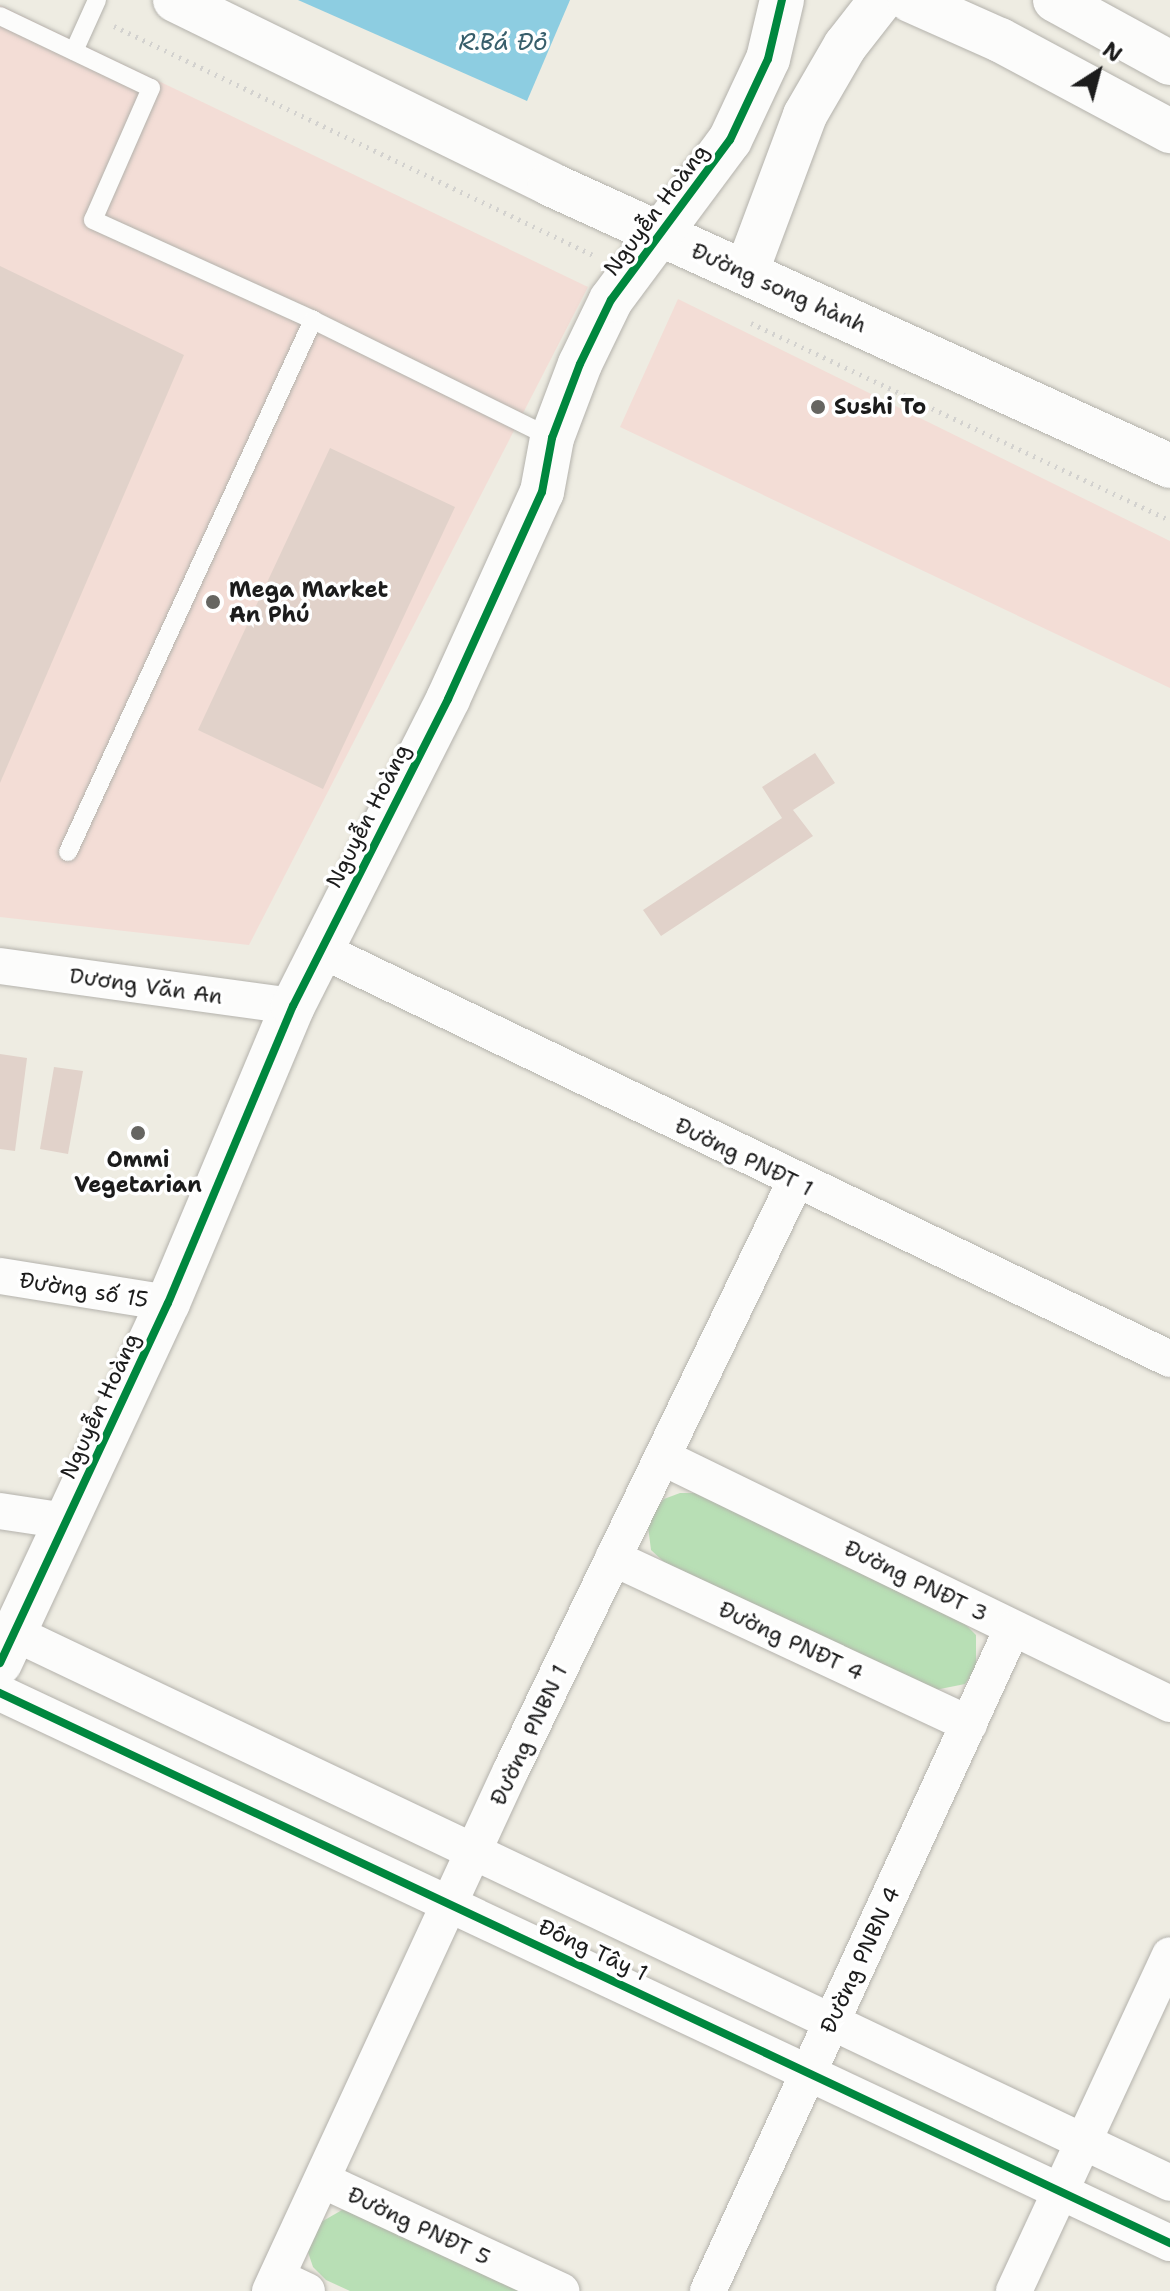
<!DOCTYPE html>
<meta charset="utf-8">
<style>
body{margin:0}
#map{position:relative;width:1170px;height:2291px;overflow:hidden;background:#eeece2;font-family:"Shantell Sans",sans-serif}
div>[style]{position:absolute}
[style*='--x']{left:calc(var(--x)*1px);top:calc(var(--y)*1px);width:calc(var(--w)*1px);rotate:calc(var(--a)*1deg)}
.built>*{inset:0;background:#f3ddd6}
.green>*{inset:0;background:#b8dfb5}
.water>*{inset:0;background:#8dcde1}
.building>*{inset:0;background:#e1d2ca}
.path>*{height:5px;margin-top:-2.5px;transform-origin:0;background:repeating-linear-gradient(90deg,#d3d2cf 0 2px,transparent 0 8px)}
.roads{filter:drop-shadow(0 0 2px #b4b2ac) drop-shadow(0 0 2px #b4b2ac)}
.lane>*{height:18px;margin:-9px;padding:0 9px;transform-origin:9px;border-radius:9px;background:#fcfcfb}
.street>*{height:36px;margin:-18px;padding:0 18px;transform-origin:18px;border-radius:18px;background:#fcfcfb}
.secondary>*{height:44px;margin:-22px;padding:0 22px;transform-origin:22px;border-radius:22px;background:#fcfcfb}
.highway>*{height:44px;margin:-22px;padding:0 22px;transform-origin:22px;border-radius:22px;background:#fcfcfb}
.cycleway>*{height:8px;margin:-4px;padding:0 4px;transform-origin:4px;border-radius:4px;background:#00873e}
.dots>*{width:22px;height:22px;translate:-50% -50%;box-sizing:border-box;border:4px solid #fff;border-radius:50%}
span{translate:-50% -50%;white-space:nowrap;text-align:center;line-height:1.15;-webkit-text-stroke:7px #fff;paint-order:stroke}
.street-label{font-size:22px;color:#1c1c1c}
.poi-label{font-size:22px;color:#1c1c1c;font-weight:700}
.left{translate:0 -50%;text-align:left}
.water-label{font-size:24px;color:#385e6b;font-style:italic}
.north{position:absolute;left:1058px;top:32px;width:80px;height:80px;-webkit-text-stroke:6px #fff;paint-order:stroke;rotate:36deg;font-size:22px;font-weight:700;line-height:32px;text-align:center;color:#1c1c1c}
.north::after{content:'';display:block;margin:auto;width:28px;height:36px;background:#1c1c1c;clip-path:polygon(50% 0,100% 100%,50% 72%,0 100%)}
</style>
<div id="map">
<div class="built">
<i style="clip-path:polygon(0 5px,588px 287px,249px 945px,0 917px)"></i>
<i style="clip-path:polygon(678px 299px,1170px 541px,1170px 688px,620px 427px)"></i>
</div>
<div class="green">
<i style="clip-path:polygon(680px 1493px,695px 1493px,965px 1624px,976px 1635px,976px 1669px,965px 1684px,935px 1690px,664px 1562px,651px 1550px,647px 1518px,664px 1499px)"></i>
<i style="clip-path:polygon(342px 2210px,357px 2211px,523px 2291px,350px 2291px,326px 2280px,313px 2267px,308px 2252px,316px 2225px)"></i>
</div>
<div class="water">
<i style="clip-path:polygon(298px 0,570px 0,527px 101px)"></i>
</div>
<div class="building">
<i style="clip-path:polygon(0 266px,184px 355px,0 783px)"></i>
<i style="clip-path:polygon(330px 448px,455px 507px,323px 789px,198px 730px)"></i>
<i style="clip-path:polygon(815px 753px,835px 783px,793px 810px,813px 836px,661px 936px,643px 910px,782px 818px,762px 787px)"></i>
<i style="clip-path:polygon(0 1054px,27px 1058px,15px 1151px,0 1149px)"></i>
<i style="clip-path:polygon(54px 1067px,83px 1071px,68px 1154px,40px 1149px)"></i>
</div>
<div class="path">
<i style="--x:114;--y:26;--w:531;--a:25.55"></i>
<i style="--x:751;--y:323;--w:463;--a:25.2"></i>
</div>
<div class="roads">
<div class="lane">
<i style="--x:0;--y:16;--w:167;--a:25.5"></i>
<i style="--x:151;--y:88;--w:144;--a:113.7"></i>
<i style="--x:93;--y:220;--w:242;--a:24.4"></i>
<i style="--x:313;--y:320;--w:267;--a:26.3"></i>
<i style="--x:74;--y:51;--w:56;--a:-65.7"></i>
<i style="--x:68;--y:852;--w:586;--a:-65.27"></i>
</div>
<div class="street">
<i style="--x:321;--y:950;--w:942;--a:25.72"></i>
<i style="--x:0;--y:966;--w:296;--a:7.8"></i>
<i style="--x:0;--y:1276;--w:170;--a:9.1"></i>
<i style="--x:662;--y:1457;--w:565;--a:25.93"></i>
<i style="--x:0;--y:1511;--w:67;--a:8.6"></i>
<i style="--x:613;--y:1558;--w:393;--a:25"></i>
<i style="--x:14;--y:1633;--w:1280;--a:25.44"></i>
<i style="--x:0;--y:1693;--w:1293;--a:25.18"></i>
<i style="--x:322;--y:2180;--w:264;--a:24.9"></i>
<i style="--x:277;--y:2277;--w:33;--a:25"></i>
<i style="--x:270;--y:2291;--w:574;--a:-65.18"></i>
<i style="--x:511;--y:1770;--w:653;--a:-64.22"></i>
<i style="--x:708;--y:2291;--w:728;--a:-65.33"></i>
<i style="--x:1014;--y:2291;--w:370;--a:-65.1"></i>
</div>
<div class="secondary">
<i style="--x:175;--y:0;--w:418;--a:26.1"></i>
<i style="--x:550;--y:184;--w:681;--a:24.46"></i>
<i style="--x:746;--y:273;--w:169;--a:-69.5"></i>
<i style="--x:805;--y:115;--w:80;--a:-59.9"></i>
<i style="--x:845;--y:46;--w:58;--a:-52"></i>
<i style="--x:0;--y:1663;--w:397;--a:-65"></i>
<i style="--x:168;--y:1303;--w:322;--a:-67.2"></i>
<i style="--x:293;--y:1006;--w:344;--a:-63.2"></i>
<i style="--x:448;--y:699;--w:227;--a:-65.6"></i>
<i style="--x:542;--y:492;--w:55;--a:-79.5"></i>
<i style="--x:552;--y:438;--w:79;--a:-69.3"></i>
<i style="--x:580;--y:364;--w:71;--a:-64.2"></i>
<i style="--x:611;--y:300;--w:199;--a:-53.4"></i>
<i style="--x:730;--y:140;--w:89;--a:-64.9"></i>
<i style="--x:768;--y:59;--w:61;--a:-76.7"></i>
</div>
<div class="highway">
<i style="--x:910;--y:0;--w:98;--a:24"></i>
<i style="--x:1000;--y:40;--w:193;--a:28.2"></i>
<i style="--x:1055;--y:0;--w:131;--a:28.7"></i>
</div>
</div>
<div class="cycleway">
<i style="--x:0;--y:1663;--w:397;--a:-65"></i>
<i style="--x:168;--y:1303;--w:322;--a:-67.2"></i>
<i style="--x:293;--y:1006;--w:344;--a:-63.2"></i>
<i style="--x:448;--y:699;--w:227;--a:-65.6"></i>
<i style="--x:542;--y:492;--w:55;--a:-79.5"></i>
<i style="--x:552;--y:438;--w:79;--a:-69.3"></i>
<i style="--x:580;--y:364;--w:71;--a:-64.2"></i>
<i style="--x:611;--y:300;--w:199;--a:-53.4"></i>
<i style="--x:730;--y:140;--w:89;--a:-64.9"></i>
<i style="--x:768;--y:59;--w:61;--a:-76.7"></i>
<i style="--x:0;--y:1693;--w:1293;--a:25.18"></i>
</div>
<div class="dots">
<i style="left:818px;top:407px;background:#666561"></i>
<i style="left:213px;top:602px;background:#666561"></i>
<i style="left:138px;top:1133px;background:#666561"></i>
</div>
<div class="street-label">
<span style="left:656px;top:210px;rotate:-53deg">Nguyễn Hoàng</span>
<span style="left:779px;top:288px;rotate:24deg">Đường song hành</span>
<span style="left:368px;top:816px;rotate:-63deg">Nguyễn Hoàng</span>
<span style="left:146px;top:986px;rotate:8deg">Dương Văn An</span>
<span style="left:744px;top:1157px;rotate:26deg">Đường PNĐT 1</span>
<span style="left:84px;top:1290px;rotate:9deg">Đường số 15</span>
<span style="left:100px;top:1406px;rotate:-65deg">Nguyễn Hoàng</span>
<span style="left:916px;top:1581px;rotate:26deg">Đường PNĐT 3</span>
<span style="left:791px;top:1641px;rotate:25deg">Đường PNĐT 4</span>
<span style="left:529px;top:1735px;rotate:-65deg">Đường PNBN 1</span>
<span style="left:593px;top:1950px;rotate:25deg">Đông Tây 1</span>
<span style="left:860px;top:1960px;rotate:-65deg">Đường PNBN 4</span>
<span style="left:419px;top:2226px;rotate:25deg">Đường PNĐT 5</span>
</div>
<div class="poi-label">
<span class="left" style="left:834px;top:407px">Sushi To</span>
<span class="left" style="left:229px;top:602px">Mega Market<br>An Phú</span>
<span style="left:138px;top:1172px">Ommi<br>Vegetarian</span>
</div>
<div class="water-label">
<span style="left:503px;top:43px">R.Bá Đỏ</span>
</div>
<div class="north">N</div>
</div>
